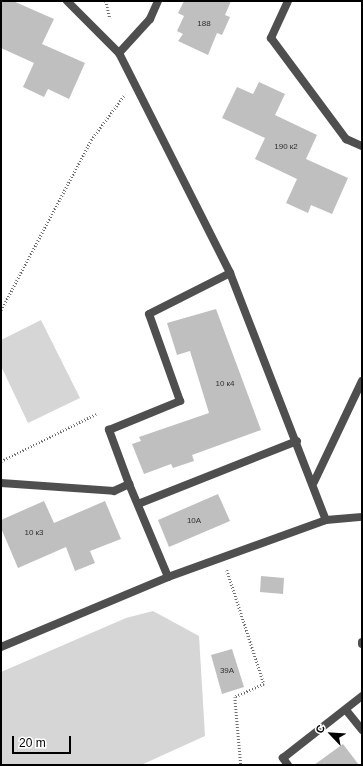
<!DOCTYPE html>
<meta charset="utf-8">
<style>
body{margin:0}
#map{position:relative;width:363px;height:766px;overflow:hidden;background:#fff;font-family:Arial,sans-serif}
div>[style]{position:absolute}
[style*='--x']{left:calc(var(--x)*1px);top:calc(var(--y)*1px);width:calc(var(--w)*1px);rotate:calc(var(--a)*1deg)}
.green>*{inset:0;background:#d6d6d6}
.building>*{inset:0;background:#bfbfbf}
.path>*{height:2.5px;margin-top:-1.25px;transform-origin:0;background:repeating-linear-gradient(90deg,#717171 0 1px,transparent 0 3px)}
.lane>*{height:8px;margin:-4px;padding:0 4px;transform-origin:4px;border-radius:4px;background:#4f4f4f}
.street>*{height:8px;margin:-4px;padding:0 4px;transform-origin:4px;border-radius:4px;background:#4f4f4f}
span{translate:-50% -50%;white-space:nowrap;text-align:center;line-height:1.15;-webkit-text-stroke:3px #fff;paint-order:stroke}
.number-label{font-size:8px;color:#303030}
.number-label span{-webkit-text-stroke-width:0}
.frame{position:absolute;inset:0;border:2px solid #000;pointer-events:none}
.north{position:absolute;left:311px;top:714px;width:40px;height:40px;-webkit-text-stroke:3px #fff;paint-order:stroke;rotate:295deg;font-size:11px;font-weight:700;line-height:16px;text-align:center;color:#000}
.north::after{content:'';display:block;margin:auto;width:14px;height:18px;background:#000;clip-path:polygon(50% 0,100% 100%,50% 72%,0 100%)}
.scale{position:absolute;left:12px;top:736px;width:59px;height:18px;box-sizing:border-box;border:2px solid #000;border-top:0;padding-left:5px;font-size:12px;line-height:14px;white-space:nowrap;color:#000;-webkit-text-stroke:3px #fff;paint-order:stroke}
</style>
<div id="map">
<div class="green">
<i style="clip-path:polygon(41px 320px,80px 398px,28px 423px,1px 366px,1px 340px)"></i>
<i style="clip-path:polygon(153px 611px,199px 636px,205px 736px,141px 765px,1px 765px,1px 672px,126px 618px)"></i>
</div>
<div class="building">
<i style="clip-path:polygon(1px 1px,13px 1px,54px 19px,42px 44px,85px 63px,69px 99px,48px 89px,44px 97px,23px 87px,34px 63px,1px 48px)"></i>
<i style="clip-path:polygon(184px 1px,231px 1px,225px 15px,230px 17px,222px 35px,217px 33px,208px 55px,178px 41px,183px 34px,177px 31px,184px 16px,178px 13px)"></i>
<i style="clip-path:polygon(259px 82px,285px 94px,275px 115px,317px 135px,306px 159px,348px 178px,332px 214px,311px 205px,308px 213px,286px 203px,297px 179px,255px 159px,265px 138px,222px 118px,237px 87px,253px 94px)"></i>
<i style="clip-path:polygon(216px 309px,261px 430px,192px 455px,194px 461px,173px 468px,171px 464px,144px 474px,132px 444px,141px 441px,139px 437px,209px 413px,190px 351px,177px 355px,167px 323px)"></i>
<i style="clip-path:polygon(218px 494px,230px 521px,169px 547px,158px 520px)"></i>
<i style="clip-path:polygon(44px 501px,54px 523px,105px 501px,121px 539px,90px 551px,95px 563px,75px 571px,66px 547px,18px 568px,1px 528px,1px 520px)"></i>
<i style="clip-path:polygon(261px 576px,284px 578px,283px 594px,260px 592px)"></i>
<i style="clip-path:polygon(232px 649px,244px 687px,222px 694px,211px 655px)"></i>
<i style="clip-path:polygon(343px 744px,359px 765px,314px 765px)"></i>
</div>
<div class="path">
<i style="--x:106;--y:1;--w:18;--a:77"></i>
<i style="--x:1;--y:310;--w:192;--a:-62.1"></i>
<i style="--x:91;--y:140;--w:57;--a:-53.5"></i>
<i style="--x:1;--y:461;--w:106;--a:-26.3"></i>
<i style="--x:227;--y:570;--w:120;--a:72"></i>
<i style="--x:264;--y:684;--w:32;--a:156"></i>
<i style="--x:235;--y:697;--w:68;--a:85"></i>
</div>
<div class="lane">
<i style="--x:67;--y:1;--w:74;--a:45"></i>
<i style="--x:119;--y:53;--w:246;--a:63.2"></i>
<i style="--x:230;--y:273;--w:265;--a:68.8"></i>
<i style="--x:288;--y:1;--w:41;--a:114.7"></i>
<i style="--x:271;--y:38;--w:126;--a:53.4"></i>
<i style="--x:346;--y:139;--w:17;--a:24"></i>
<i style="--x:119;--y:53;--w:46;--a:-47.6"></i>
<i style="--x:150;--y:19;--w:20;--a:-66"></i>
<i style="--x:314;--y:482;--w:112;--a:-64.6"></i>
<i style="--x:1;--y:483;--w:113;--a:4"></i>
<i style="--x:114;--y:491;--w:17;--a:-25"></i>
<i style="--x:129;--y:484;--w:101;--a:67.2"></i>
<i style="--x:129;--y:484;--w:58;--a:-110.3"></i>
<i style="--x:109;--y:430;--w:77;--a:-22.2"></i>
<i style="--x:180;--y:401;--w:92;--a:-109.6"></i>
<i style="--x:149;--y:314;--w:91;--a:-26.8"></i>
<i style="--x:138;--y:504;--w:171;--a:-21.6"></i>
<i style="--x:362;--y:642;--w:2;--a:90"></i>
<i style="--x:346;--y:710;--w:26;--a:51"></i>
<i style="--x:288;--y:765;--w:9;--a:-126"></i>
<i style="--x:283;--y:758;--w:100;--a:-38.1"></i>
</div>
<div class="street">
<i style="--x:1;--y:647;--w:181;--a:-22.7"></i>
<i style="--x:168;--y:577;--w:168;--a:-19.8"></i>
<i style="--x:326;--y:520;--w:36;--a:-5"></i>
</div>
<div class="number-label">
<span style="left:204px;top:24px">188</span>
<span style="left:286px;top:147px">190 к2</span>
<span style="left:225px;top:384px">10 к4</span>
<span style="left:194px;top:521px">10А</span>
<span style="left:34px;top:533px">10 к3</span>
<span style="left:227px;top:671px">39А</span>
</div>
<div class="frame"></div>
<div class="north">С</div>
<div class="scale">20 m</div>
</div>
